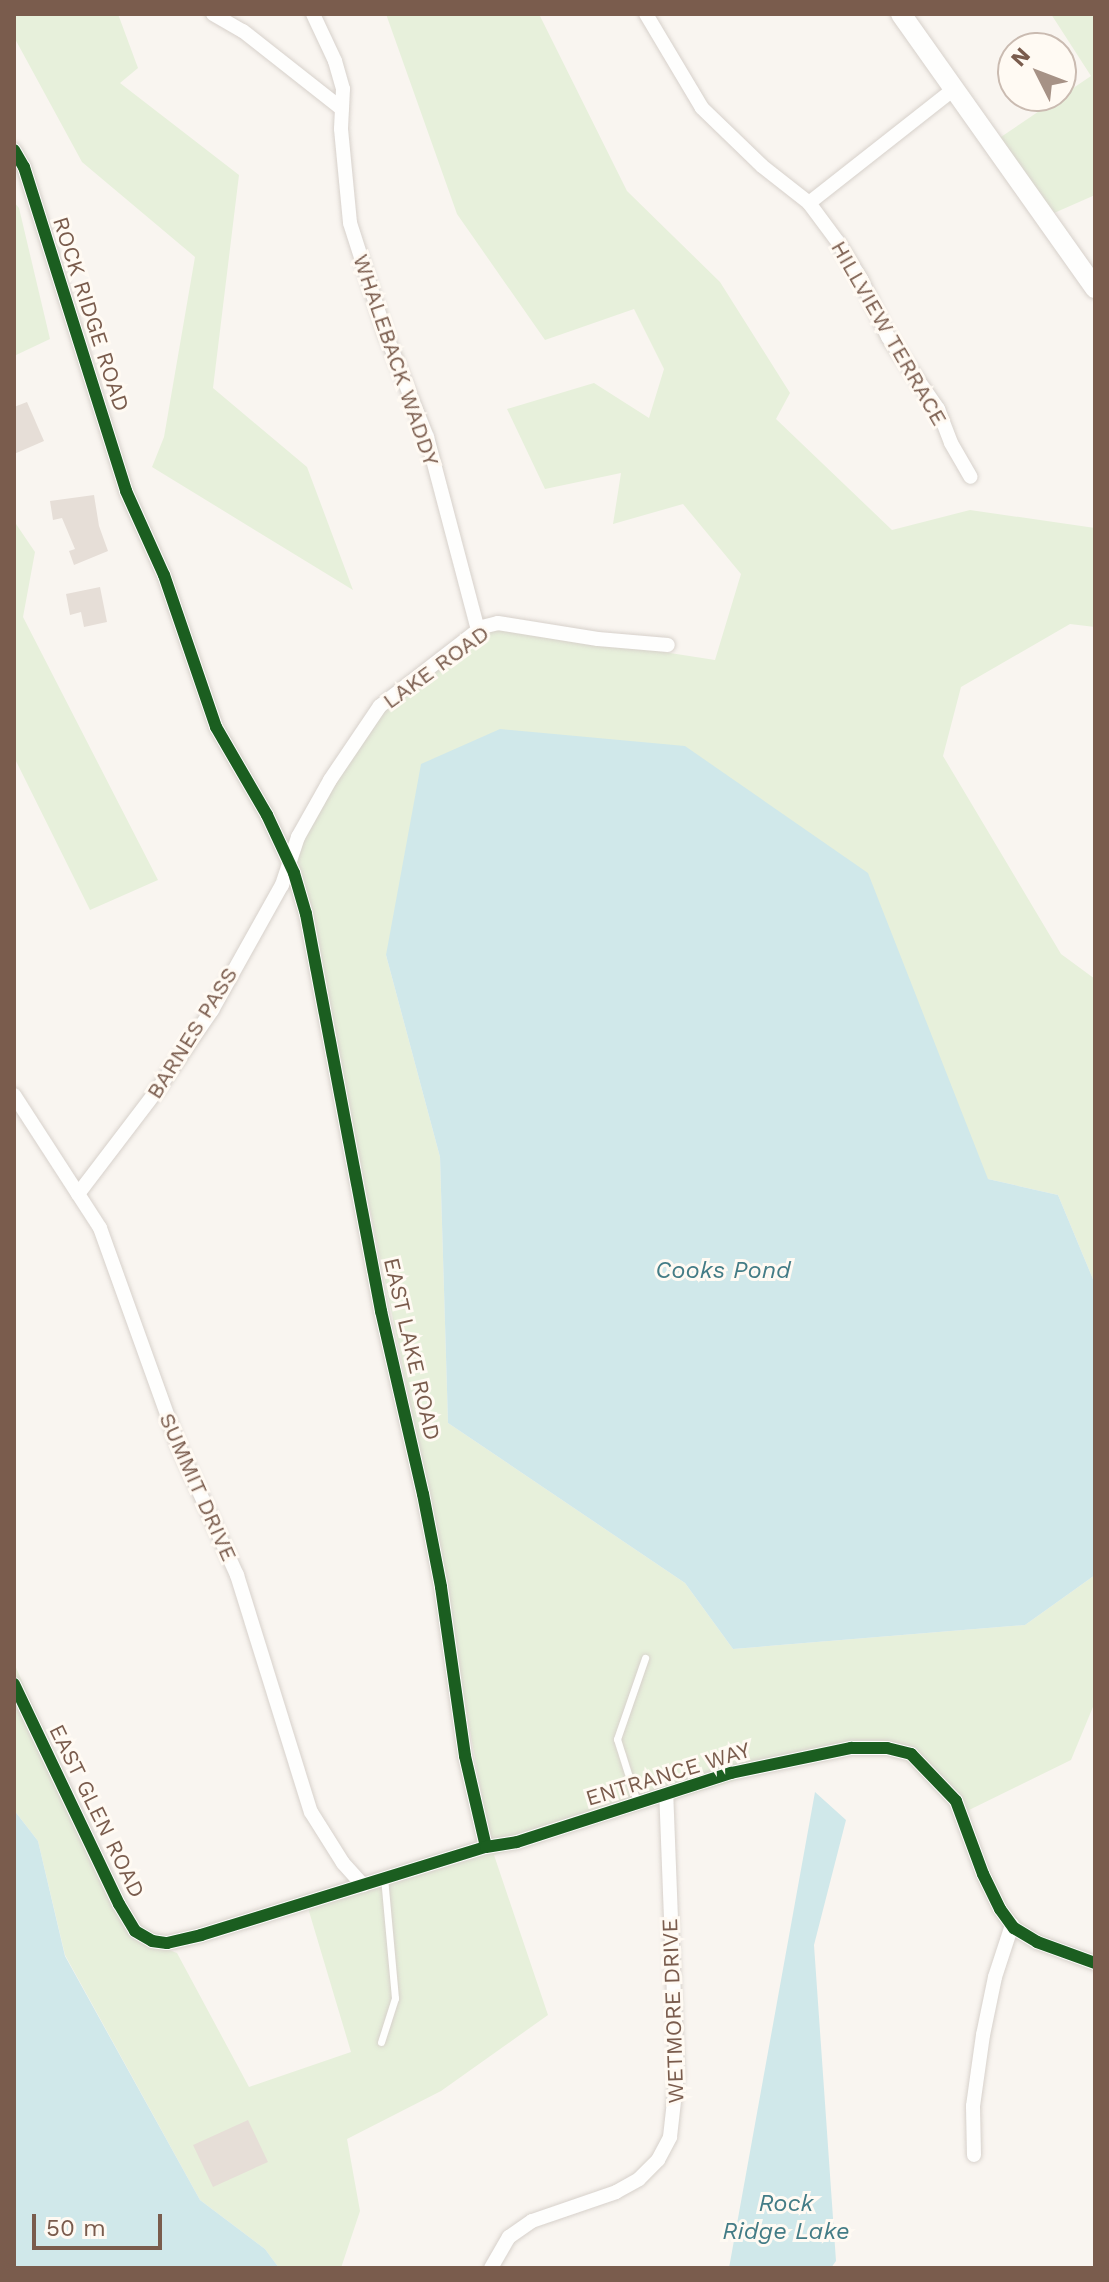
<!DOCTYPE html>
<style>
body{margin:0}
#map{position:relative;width:1109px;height:2282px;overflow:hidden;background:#f9f5f0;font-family:"Work Sans",sans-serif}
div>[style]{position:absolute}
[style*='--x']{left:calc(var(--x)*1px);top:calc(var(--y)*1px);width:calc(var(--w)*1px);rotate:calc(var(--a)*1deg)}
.green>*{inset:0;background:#e7f0db}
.water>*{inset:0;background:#d0e8ea}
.building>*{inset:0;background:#e6ded7}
.roads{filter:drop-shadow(0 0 2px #d7d1cb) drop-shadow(0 0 2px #d7d1cb)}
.lane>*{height:7px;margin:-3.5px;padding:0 3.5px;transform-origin:3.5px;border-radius:3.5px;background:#fefefd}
.street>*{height:14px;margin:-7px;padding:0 7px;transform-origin:7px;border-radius:7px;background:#fefefd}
.secondary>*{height:20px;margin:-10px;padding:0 10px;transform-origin:10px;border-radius:10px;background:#fefefd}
.cycleway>*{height:12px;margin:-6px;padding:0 6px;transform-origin:6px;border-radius:6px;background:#1b5e20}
span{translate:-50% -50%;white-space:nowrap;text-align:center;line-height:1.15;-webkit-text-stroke:6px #fffaf3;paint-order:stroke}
.street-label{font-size:22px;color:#7a5c4d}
.water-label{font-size:24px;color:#437c86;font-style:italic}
.frame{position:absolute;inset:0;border:16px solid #7a5c4d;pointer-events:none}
.north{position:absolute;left:997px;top:32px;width:80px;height:80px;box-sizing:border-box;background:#fffaf3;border:2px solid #cabbb1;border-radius:50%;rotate:312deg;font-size:22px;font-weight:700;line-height:32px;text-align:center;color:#7a5c4d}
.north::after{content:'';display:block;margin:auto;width:28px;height:36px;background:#a69286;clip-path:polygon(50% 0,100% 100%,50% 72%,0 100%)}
.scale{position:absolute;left:32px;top:2214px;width:130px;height:36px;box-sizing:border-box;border:4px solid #7a5c4d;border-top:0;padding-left:10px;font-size:24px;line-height:28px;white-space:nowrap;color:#7a5c4d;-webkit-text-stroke:6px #fffaf3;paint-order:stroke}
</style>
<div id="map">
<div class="green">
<i style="clip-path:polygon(14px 14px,118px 14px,138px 68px,120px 83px,239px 175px,213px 388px,307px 467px,353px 590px,152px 467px,164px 437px,195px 257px,82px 162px,14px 37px)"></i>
<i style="clip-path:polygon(386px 14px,539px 14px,627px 191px,720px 282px,790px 393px,776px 419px,892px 530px,970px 510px,1095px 528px,1095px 627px,1070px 624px,961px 687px,943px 756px,1061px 954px,1095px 979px,1095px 1284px,1058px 1195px,988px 1179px,386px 955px,440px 1157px,448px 1423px,685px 1583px,733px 1649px,1025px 1625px,1095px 1575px,1095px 1702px,1071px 1760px,965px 1812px,933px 1768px,853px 1744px,494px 1855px,548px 2015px,441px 2091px,347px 2139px,360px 2211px,341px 2268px,279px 2268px,265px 2249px,200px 2200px,65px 1955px,38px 1841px,14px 1810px,14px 1663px,136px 1937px,177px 1953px,249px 2087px,351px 2052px,308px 1908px,492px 1853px,418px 1440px,296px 852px,372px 711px,490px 625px,715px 660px,741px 574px,683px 504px,613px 524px,621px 473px,545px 489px,507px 409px,594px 383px,649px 418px,664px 369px,634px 309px,545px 340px,457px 214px)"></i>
<i style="clip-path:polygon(1051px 14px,1095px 14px,1095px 195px,1045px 217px,992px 143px,1091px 76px)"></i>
<i style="clip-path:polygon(14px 202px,19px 208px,50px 339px,14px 356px)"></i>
<i style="clip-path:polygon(14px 521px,35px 552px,23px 617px,158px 880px,90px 910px,14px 757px)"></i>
</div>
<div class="water">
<i style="clip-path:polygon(500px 729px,685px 746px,868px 873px,988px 1179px,1058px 1195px,1095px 1284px,1095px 1575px,1025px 1625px,733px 1649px,685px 1583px,448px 1423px,440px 1157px,386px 955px,421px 764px)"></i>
<i style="clip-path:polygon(815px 1792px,846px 1820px,814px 1945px,836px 2261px,831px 2268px,729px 2268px)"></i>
<i style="clip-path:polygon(14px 1810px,38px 1841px,65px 1956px,200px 2200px,265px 2249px,279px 2268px,14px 2268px)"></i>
</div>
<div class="building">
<i style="clip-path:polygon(27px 402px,44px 441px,14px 454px,14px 407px)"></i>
<i style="clip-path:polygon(94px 495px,99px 526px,108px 551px,74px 565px,69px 551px,75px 549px,62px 518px,53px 520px,50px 501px)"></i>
<i style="clip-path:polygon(100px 587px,107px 622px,84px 627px,81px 612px,70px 615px,66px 594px)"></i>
<i style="clip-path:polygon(248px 2120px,268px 2162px,213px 2187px,193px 2145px)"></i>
</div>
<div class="roads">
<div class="lane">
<i style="--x:637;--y:1802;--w:66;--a:-107.6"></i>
<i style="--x:617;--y:1739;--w:86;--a:-70.9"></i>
<i style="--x:381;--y:2042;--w:46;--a:-72.3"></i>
<i style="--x:395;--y:1998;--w:121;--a:-95.2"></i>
</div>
<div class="street">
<i style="--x:213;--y:14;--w:34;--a:30"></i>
<i style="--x:243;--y:31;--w:126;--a:38.2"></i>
<i style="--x:313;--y:14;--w:52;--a:64.9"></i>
<i style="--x:335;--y:61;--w:29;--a:74"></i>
<i style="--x:343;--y:89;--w:40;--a:92.9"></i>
<i style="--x:341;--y:129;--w:94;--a:84.5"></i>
<i style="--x:350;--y:223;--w:118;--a:72.2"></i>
<i style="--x:386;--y:335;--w:110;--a:68.1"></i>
<i style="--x:427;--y:437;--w:200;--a:75.2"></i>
<i style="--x:646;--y:14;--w:109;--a:59.2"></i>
<i style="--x:702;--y:108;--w:83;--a:44"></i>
<i style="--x:762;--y:166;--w:60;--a:38.2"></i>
<i style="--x:809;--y:203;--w:49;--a:53.4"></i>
<i style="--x:838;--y:242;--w:44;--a:58.1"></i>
<i style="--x:861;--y:279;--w:64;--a:65"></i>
<i style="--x:888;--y:337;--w:88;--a:55.2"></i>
<i style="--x:938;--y:409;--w:36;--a:69"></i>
<i style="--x:951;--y:443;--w:39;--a:60"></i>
<i style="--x:14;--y:150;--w:20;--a:60"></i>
<i style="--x:24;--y:167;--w:340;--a:72.5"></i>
<i style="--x:126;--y:491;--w:92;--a:65.7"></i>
<i style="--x:164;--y:575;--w:161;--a:71.1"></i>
<i style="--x:216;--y:727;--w:102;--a:59.9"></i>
<i style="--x:267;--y:815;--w:64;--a:65"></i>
<i style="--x:294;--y:873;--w:43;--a:73.7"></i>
<i style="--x:306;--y:914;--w:404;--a:79.3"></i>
<i style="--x:381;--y:1311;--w:188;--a:77.1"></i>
<i style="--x:423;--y:1494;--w:95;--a:79"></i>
<i style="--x:441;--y:1587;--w:171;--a:81.9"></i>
<i style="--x:465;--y:1756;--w:93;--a:77"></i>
<i style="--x:809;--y:203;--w:184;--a:-38.2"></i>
<i style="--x:14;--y:1095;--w:158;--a:57.1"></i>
<i style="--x:100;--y:1228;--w:231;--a:70.2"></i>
<i style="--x:178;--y:1445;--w:143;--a:65.6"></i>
<i style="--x:237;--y:1575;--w:248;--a:72.7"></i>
<i style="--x:311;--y:1812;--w:60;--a:57.9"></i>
<i style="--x:343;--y:1863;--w:30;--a:48"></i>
<i style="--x:78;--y:1194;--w:132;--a:-52.7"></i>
<i style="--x:158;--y:1089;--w:96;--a:-55.6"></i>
<i style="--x:212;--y:1010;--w:143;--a:-60.8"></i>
<i style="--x:282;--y:885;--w:51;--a:-71.6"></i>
<i style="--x:298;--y:837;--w:65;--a:-60.7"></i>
<i style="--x:330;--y:780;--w:89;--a:-56"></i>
<i style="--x:380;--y:706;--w:129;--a:-37.8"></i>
<i style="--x:482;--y:627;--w:16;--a:-14"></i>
<i style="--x:498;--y:623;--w:101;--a:9.1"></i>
<i style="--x:598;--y:639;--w:70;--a:4.9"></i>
<i style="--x:14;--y:1684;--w:244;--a:64.5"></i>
<i style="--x:119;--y:1904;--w:31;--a:59"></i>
<i style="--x:135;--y:1931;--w:20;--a:30"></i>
<i style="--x:152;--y:1941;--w:15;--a:8"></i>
<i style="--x:167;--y:1943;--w:35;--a:-13"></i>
<i style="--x:201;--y:1935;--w:298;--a:-17.2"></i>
<i style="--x:486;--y:1847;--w:31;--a:-9"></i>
<i style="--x:517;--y:1842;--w:225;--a:-17.9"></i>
<i style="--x:731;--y:1773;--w:123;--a:-11.8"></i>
<i style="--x:851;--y:1748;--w:36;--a:0"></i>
<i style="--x:887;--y:1748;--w:25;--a:14"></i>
<i style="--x:911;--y:1754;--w:65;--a:46.2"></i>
<i style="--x:956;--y:1801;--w:78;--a:69.7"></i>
<i style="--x:983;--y:1874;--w:39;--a:64"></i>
<i style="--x:1000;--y:1909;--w:24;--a:54"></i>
<i style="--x:1014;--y:1928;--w:27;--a:31"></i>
<i style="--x:1037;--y:1942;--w:62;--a:19.9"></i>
<i style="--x:974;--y:2155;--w:49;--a:-91.2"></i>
<i style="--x:973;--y:2106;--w:72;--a:-82"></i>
<i style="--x:983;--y:2035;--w:59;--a:-78.3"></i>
<i style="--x:995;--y:1977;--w:55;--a:-71.9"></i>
<i style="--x:491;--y:2268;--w:36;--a:-60"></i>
<i style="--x:509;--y:2237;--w:28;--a:-35"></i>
<i style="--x:532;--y:2221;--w:89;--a:-19"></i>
<i style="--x:616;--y:2192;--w:26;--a:-29"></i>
<i style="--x:639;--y:2179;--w:27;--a:-45"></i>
<i style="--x:658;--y:2160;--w:26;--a:-62"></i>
<i style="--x:670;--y:2137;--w:62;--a:-83.6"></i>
<i style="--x:677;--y:2075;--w:280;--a:-92.2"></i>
</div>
<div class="secondary">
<i style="--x:901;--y:14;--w:336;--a:54.7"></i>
</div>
</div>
<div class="cycleway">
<i style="--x:14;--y:150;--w:20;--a:60"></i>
<i style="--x:24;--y:167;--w:340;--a:72.5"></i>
<i style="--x:126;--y:491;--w:92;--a:65.7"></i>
<i style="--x:164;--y:575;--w:161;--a:71.1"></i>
<i style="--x:216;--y:727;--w:102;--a:59.9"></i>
<i style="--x:267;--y:815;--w:64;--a:65"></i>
<i style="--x:294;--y:873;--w:43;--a:73.7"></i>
<i style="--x:306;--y:914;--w:404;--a:79.3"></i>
<i style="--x:381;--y:1311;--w:188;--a:77.1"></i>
<i style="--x:423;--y:1494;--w:95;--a:79"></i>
<i style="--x:441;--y:1587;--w:171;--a:81.9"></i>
<i style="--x:465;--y:1756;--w:93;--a:77"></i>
<i style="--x:14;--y:1684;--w:244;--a:64.5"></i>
<i style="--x:119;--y:1904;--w:31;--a:59"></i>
<i style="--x:135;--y:1931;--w:20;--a:30"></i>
<i style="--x:152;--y:1941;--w:15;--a:8"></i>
<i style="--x:167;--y:1943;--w:35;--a:-13"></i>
<i style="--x:201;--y:1935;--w:298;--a:-17.2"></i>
<i style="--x:486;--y:1847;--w:31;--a:-9"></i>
<i style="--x:517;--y:1842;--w:225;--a:-17.9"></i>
<i style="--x:731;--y:1773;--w:123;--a:-11.8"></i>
<i style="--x:851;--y:1748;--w:36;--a:0"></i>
<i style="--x:887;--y:1748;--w:25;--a:14"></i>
<i style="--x:911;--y:1754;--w:65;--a:46.2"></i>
<i style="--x:956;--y:1801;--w:78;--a:69.7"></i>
<i style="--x:983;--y:1874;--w:39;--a:64"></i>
<i style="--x:1000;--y:1909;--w:24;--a:54"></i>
<i style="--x:1014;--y:1928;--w:27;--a:31"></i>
<i style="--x:1037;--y:1942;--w:62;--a:19.9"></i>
</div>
<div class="street-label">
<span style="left:91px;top:314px;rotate:72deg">ROCK RIDGE ROAD</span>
<span style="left:889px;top:333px;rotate:60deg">HILLVIEW TERRACE</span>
<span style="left:396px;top:360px;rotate:71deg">WHALEBACK WADDY</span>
<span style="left:436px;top:667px;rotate:-36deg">LAKE ROAD</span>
<span style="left:192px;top:1033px;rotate:-58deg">BARNES PASS</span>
<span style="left:412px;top:1349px;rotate:77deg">EAST LAKE ROAD</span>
<span style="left:198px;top:1487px;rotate:66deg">SUMMIT DRIVE</span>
<span style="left:668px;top:1774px;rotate:-17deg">ENTRANCE WAY</span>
<span style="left:97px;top:1811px;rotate:64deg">EAST GLEN ROAD</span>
<span style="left:673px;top:2011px;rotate:-92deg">WETMORE DRIVE</span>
</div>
<div class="water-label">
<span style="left:723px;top:1271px">Cooks Pond</span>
<span style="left:786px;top:2218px">Rock<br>Ridge Lake</span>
</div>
<div class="frame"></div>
<div class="north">N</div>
<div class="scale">50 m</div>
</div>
